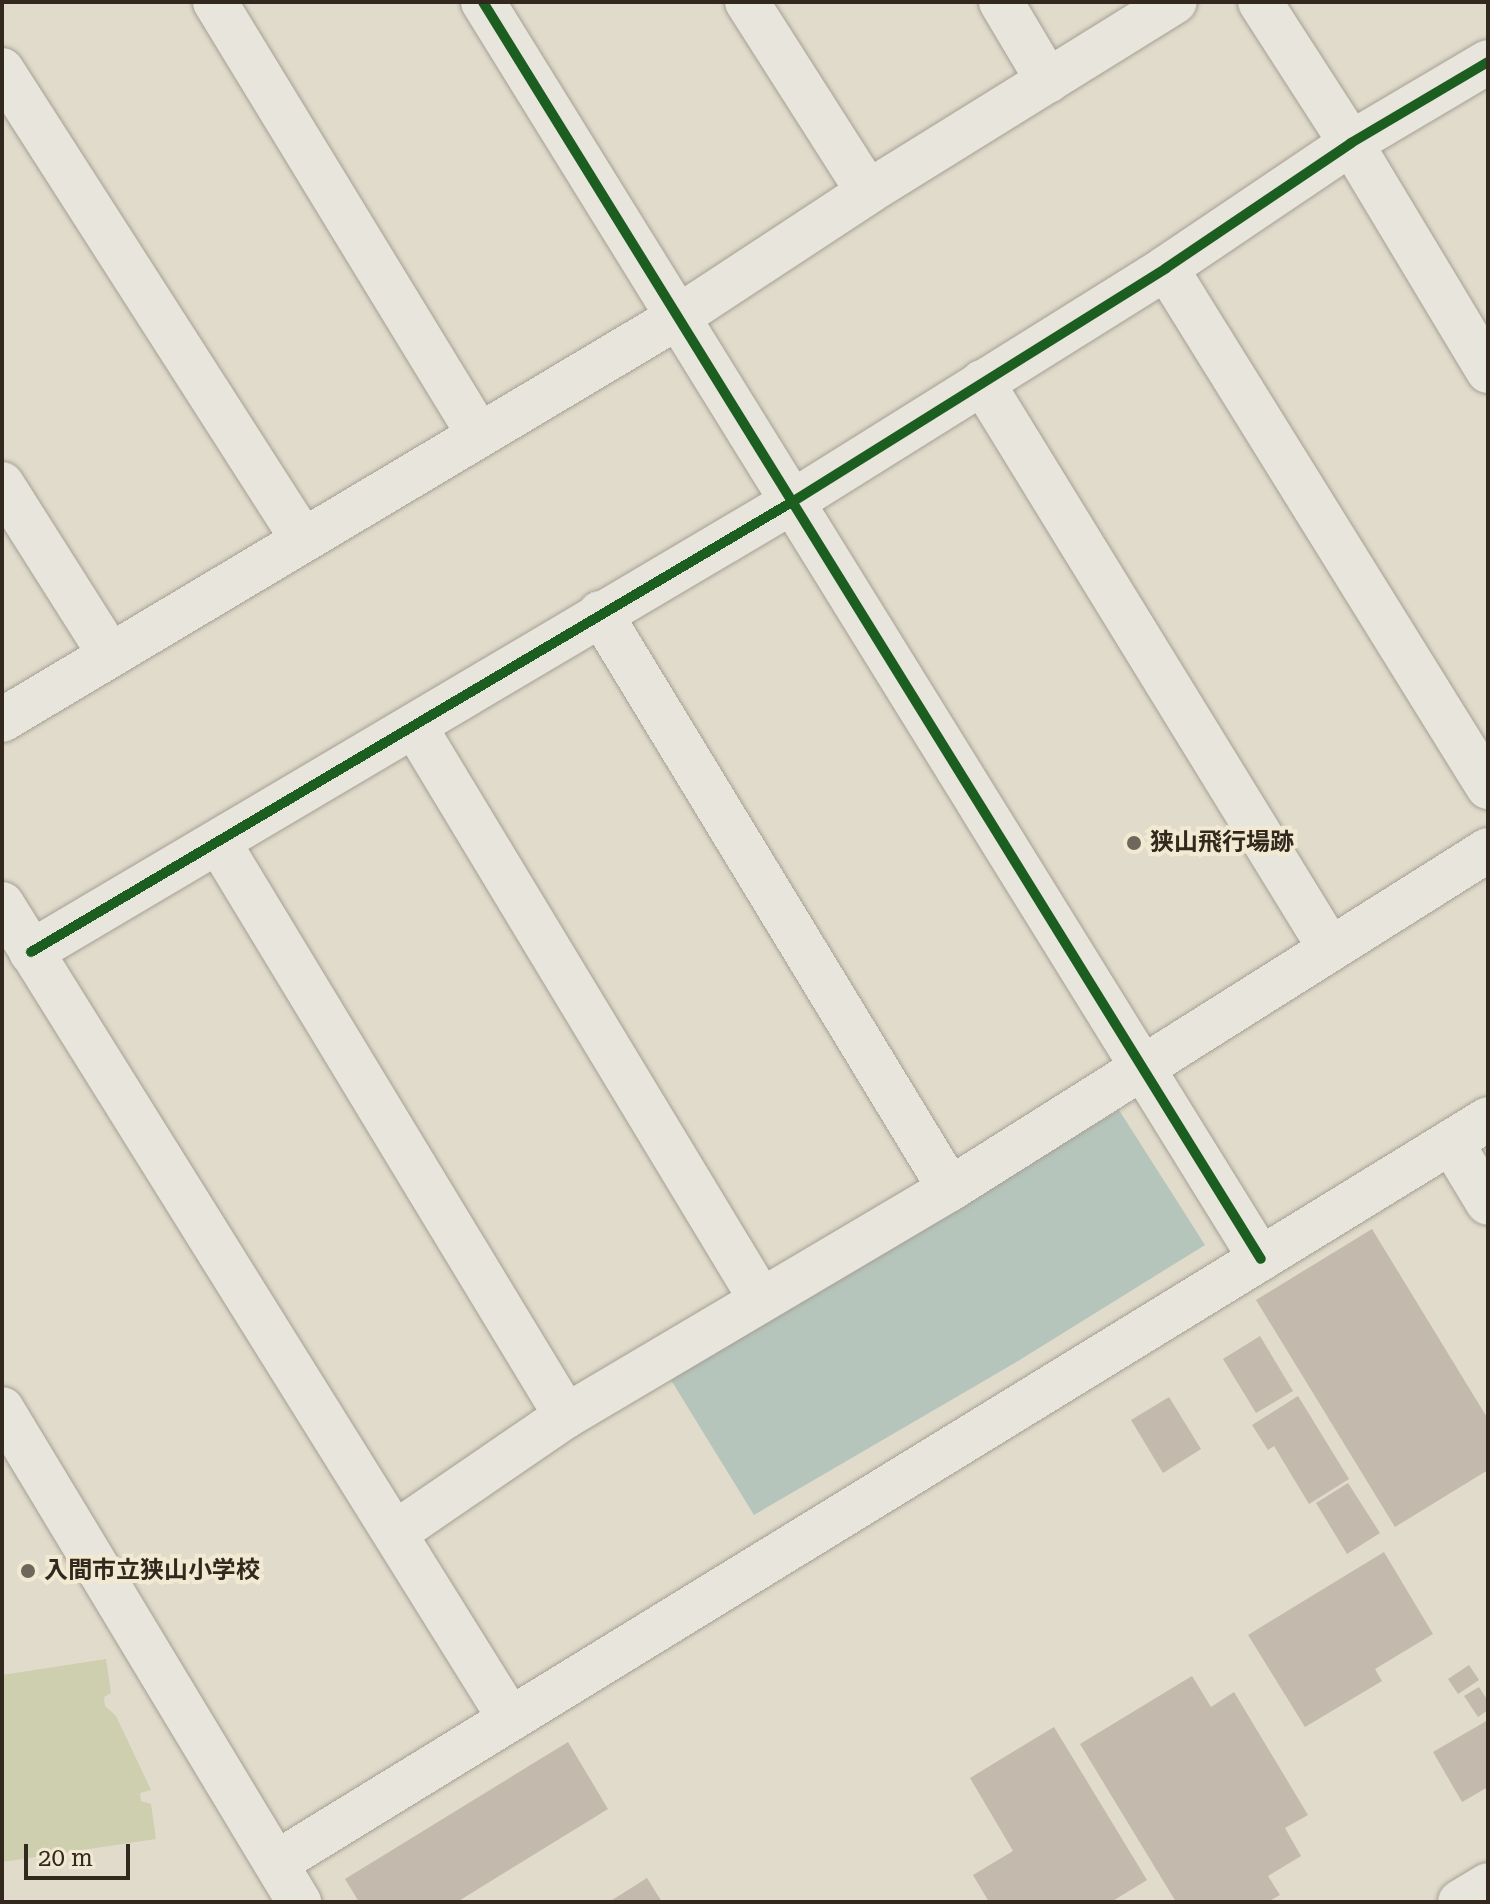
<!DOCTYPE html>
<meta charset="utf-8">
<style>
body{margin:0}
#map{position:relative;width:1490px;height:1904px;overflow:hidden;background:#e0dbcb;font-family:"Roboto Serif","Noto Sans JP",serif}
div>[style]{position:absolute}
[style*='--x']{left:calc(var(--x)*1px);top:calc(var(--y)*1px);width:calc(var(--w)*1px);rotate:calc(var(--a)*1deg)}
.green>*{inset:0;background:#cdcfae}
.water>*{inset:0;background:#b6c5bc}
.building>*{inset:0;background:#c3b9ac}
.roads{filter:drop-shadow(0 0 2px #a5a094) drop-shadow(0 0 2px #a5a094)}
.minor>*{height:44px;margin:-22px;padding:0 22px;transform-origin:22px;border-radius:22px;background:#e8e5dc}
.cycleway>*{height:10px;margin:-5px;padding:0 5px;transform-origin:5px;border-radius:5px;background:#1b5e20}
.dots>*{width:22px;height:22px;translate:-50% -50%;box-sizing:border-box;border:4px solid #f1e9d1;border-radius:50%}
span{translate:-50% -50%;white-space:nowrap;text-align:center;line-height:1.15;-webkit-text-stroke:8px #f1e9d1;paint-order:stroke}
.poi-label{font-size:24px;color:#32281e;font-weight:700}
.left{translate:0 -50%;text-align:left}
.frame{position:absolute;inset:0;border:4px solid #32281e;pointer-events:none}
.scale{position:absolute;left:24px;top:1844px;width:106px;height:36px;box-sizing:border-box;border:4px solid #32281e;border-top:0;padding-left:10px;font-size:24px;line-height:28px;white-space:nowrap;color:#32281e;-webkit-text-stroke:6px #f1e9d1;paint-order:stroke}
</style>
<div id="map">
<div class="green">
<i style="clip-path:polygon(106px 1659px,111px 1693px,104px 1697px,105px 1706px,116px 1716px,151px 1790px,140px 1793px,141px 1801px,151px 1804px,156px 1839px,2px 1862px,2px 1675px)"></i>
</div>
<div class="water">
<i style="clip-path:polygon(1119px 1110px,1205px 1245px,1013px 1364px,754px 1515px,671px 1380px)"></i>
</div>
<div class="building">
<i style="clip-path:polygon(1372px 1229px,1488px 1419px,1488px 1470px,1395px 1527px,1256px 1300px)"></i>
<i style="clip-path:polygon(1260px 1336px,1293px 1391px,1256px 1413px,1223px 1359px)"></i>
<i style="clip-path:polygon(1298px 1396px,1349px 1479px,1309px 1504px,1274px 1446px,1268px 1450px,1252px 1425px)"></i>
<i style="clip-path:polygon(1169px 1397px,1201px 1449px,1163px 1473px,1131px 1420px)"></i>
<i style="clip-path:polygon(1348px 1483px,1380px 1533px,1347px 1554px,1316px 1503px)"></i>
<i style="clip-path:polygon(1384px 1552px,1433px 1634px,1375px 1669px,1382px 1681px,1305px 1727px,1248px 1635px)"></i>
<i style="clip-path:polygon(1469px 1665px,1479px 1680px,1458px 1694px,1448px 1679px)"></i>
<i style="clip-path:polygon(1192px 1676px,1211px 1707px,1234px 1692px,1308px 1815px,1285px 1828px,1301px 1856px,1268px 1876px,1280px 1895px,1267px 1902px,1176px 1902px,1080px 1744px)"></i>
<i style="clip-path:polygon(1479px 1687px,1488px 1701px,1488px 1710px,1478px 1717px,1464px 1696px)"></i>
<i style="clip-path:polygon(1488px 1720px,1488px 1787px,1462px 1802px,1433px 1752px)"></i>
<i style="clip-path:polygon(1054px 1727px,1147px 1880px,1111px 1902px,989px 1902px,973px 1875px,1013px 1851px,970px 1778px)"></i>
<i style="clip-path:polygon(568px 1742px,608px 1809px,457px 1902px,359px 1902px,345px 1879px)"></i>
<i style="clip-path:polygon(647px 1878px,662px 1902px,609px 1902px)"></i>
</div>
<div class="roads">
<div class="minor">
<i style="--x:215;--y:2;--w:507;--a:58.63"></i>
<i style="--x:483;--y:2;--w:1478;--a:58.25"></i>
<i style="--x:747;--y:2;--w:225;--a:57.5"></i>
<i style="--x:1001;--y:2;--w:92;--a:59.3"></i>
<i style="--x:1260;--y:2;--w:168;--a:57.2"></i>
<i style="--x:1351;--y:143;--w:266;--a:59"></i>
<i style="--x:2;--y:70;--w:558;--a:57.36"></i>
<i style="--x:1166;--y:268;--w:611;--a:58.18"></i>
<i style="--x:982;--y:382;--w:663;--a:58.44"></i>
<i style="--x:2;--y:484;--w:202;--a:57.7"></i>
<i style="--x:600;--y:613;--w:674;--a:58.72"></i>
<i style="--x:2;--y:720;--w:787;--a:-30.8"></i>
<i style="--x:678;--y:317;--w:227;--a:-33.3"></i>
<i style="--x:868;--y:192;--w:361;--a:-31.8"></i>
<i style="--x:415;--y:727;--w:669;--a:58.87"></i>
<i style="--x:219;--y:843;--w:670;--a:58.8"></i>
<i style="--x:2;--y:904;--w:960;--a:58.06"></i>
<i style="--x:31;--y:952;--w:884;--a:-30.6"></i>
<i style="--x:792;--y:502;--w:441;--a:-32"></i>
<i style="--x:1166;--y:268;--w:223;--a:-34"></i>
<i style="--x:1351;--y:143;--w:159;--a:-30.6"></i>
<i style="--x:1451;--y:1142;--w:71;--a:58.8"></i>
<i style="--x:2;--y:1409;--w:576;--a:58.93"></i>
<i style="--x:395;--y:1533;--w:207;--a:-34.4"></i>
<i style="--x:566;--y:1416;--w:446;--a:-30.6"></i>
<i style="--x:950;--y:1189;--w:636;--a:-32.22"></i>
<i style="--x:276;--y:1863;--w:1422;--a:-31.54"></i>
<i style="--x:1460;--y:1902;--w:33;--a:-31"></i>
</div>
</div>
<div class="cycleway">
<i style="--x:483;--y:2;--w:1478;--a:58.25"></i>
<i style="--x:31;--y:952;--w:884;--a:-30.6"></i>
<i style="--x:792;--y:502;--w:441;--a:-32"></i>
<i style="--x:1166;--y:268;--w:223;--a:-34"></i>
<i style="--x:1351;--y:143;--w:159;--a:-30.6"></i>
</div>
<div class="dots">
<i style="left:1134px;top:843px;background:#6f675b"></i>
<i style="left:28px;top:1571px;background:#6f675b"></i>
</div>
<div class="poi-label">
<span class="left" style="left:1150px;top:843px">狭山飛行場跡</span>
<span class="left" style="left:44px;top:1571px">入間市立狭山小学校</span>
</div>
<div class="frame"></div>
<div class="scale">20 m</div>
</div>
